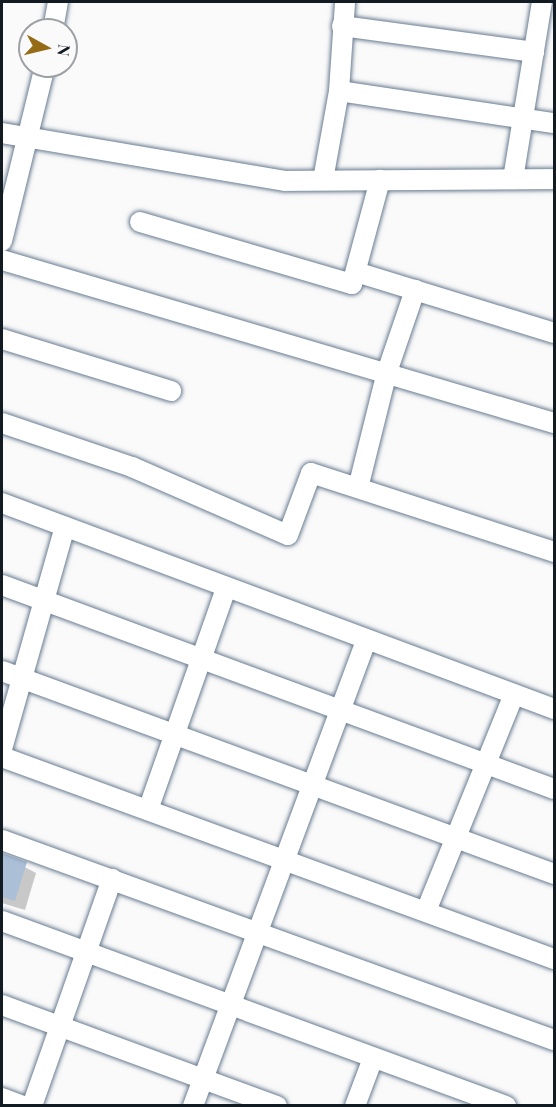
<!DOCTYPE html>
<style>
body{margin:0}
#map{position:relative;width:556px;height:1107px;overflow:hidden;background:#fafafa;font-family:"Playfair Display",serif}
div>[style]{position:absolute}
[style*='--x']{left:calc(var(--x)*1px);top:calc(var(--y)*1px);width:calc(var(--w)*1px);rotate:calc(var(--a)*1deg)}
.shadow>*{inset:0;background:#0003}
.building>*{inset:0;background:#abbfd7}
.roads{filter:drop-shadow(0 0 2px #697c91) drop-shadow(0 0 2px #697c91)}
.minor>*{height:20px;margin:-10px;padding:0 10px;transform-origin:10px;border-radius:10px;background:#fff}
span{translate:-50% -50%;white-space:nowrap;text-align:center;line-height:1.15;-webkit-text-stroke:5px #fafafa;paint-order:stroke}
.frame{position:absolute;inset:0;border:3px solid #121a22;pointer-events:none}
.north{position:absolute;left:18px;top:18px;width:60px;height:60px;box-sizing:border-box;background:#fafafa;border:2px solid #9da0a4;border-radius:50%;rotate:98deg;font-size:16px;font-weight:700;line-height:24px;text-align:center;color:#121a22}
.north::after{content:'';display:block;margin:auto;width:21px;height:27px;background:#956b16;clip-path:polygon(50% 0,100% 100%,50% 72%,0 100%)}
</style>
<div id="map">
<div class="shadow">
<i style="clip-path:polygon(2px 855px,36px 873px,25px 910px,2px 903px)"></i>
</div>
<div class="building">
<i style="clip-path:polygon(2px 853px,27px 862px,15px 901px,2px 897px)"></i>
</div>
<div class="roads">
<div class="minor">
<i style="--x:342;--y:26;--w:194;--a:7.7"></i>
<i style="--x:53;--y:30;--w:28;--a:-80"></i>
<i style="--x:339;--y:91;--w:217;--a:8.5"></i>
<i style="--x:2;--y:133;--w:287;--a:9.6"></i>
<i style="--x:285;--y:181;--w:269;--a:-0.4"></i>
<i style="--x:513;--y:179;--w:179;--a:-80.7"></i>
<i style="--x:323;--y:180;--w:90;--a:-79.8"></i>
<i style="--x:339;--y:91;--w:89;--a:-86.1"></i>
<i style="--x:140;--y:222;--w:221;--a:16.3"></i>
<i style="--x:352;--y:284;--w:108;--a:-74.9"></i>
<i style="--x:2;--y:241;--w:180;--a:-76.2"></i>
<i style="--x:2;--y:260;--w:576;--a:16.45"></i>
<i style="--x:356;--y:272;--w:207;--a:17.1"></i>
<i style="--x:2;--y:339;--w:177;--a:17.1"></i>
<i style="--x:2;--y:423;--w:137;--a:18.7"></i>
<i style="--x:132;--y:467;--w:170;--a:23.6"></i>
<i style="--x:288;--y:535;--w:66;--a:-69.6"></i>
<i style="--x:311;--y:473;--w:256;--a:18"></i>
<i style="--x:358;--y:488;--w:120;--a:-76"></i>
<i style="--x:387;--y:372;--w:87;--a:-71.1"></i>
<i style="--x:2;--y:503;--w:589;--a:20.46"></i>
<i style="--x:2;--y:585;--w:588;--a:20.28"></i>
<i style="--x:2;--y:671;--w:588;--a:20.19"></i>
<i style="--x:2;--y:749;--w:231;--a:-74.2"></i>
<i style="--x:2;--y:757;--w:588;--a:20.1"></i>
<i style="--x:148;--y:810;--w:234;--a:-70.6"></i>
<i style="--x:2;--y:840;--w:587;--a:19.92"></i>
<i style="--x:426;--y:911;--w:234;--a:-67.9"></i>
<i style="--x:2;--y:921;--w:537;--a:20.16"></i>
<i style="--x:2;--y:1005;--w:293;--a:20.2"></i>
<i style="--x:2;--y:1098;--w:22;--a:21"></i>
<i style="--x:32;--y:1106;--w:241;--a:-70.6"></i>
<i style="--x:193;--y:1106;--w:497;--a:-69.6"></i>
<i style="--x:355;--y:1106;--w:51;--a:-69.4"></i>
</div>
</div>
<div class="frame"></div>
<div class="north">N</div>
</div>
